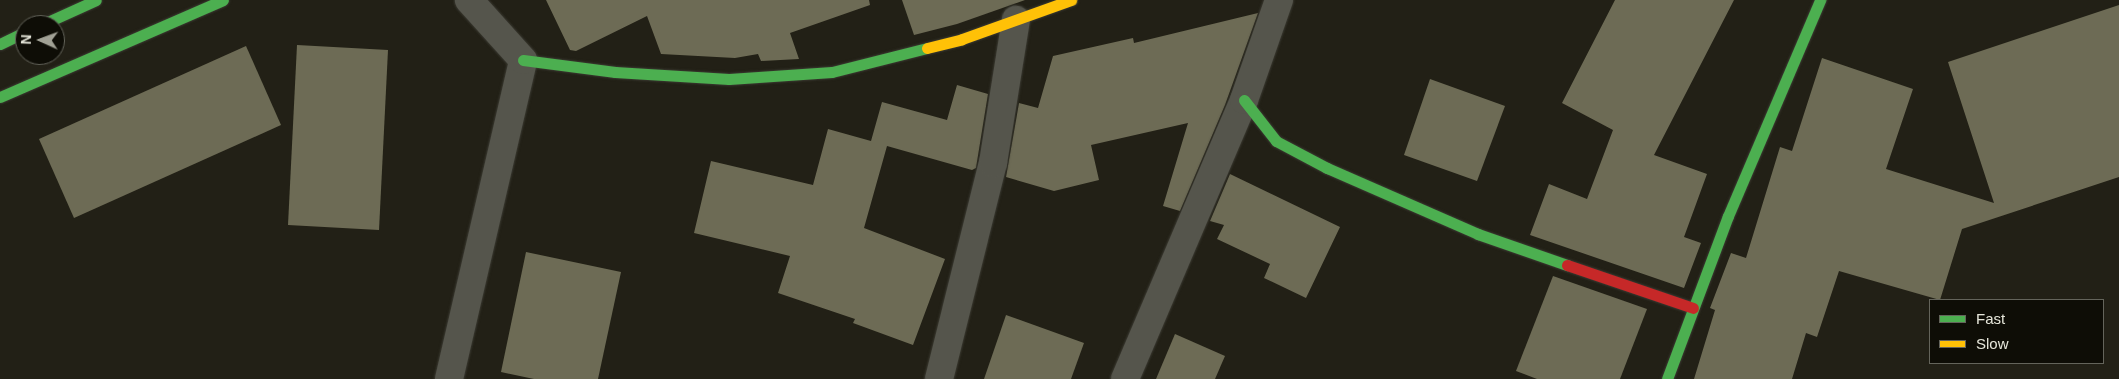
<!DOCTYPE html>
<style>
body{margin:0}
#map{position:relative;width:2119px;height:379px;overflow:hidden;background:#222016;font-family:Helvetica,sans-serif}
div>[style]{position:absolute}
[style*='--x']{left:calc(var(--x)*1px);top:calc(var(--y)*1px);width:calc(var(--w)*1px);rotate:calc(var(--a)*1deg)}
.building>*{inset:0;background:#6d6b55}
.roads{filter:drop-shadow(0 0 1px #3b3a32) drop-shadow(0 0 1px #3b3a32)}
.street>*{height:28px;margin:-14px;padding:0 14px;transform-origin:14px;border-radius:14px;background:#55554c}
.fast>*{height:11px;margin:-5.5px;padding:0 5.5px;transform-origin:5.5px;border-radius:5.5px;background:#4caf50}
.slow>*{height:11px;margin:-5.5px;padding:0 5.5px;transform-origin:5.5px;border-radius:5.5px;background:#ffc107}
.jam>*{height:11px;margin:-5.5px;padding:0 5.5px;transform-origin:5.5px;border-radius:5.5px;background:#c62828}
span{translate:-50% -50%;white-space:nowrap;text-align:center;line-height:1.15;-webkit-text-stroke:5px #0e0d06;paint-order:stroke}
.legend{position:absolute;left:1929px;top:299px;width:175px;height:65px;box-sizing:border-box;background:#0e0d06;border:1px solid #64645b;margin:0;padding:6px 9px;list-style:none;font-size:15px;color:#e6e6da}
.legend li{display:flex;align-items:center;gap:10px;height:25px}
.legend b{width:25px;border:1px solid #64645b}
.north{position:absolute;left:15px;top:15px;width:50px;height:50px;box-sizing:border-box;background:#0e0d06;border:1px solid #64645b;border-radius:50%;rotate:272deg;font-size:14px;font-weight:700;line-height:20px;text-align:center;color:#e6e6da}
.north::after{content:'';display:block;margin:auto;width:18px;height:22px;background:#a1a195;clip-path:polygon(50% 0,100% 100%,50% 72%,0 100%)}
</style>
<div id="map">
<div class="building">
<i style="clip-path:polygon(546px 0,869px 0,870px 5px,790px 33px,799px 59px,761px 61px,758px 54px,735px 58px,661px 54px,647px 16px,576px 51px,570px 50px)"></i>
<i style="clip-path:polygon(902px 0,1025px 0,957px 24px,914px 35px)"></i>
<i style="clip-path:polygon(1615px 0,1734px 0,1654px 155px,1707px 174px,1684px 237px,1701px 243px,1684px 288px,1530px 235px,1549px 184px,1587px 199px,1613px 130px,1562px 103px)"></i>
<i style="clip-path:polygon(2119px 5px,2119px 177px,1962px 229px,1940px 300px,1839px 271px,1817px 337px,1806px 333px,1792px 379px,1694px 379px,1715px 310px,1710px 308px,1731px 253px,1746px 258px,1780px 147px,1792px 151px,1822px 58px,1913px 89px,1886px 169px,1994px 203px,1948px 62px)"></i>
<i style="clip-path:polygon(1258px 13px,1225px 105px,1180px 211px,1163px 206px,1188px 123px,1091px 145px,1099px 180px,1054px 191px,1006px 177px,1019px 103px,1038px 108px,1053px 56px,1133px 38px,1134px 43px)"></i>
<i style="clip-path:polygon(297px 45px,388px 50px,379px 230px,288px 225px)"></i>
<i style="clip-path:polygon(246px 46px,281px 125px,74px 218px,39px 139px)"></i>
<i style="clip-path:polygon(1430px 79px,1505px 106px,1477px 181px,1404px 155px)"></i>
<i style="clip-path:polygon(957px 85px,988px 94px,976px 168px,972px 170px,887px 146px,864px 228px,945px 259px,913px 345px,853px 323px,855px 319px,778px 293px,790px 256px,694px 233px,711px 161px,813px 185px,828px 129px,871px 141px,882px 102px,947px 120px)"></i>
<i style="clip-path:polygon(1230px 174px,1340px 227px,1306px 298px,1264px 278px,1270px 264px,1217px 239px,1224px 225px,1210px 221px)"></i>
<i style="clip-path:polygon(526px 252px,621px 272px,598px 379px,534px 379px,501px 372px)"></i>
<i style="clip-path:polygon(1553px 276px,1647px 309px,1620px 379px,1537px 379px,1516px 371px)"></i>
<i style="clip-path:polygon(1006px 315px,1084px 343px,1071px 379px,984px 379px)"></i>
<i style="clip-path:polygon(1175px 334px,1225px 356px,1215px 379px,1156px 379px)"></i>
</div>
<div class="roads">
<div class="street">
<i style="--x:449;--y:379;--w:327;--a:-76.9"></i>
<i style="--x:523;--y:60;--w:81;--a:-132"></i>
<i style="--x:939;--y:379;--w:223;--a:-76"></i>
<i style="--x:993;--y:163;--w:145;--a:-80.9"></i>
<i style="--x:1125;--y:379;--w:303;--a:-66.9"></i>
<i style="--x:1244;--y:100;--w:106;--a:-70.7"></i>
</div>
<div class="fast">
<i style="--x:41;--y:25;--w:60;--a:-24.4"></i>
<i style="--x:0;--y:44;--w:28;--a:-26"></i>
<i style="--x:523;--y:60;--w:93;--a:7.4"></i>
<i style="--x:615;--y:72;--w:114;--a:3.5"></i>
<i style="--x:729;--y:79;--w:103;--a:-3.9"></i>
<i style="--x:832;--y:72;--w:98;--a:-14.2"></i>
<i style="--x:0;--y:97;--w:243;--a:-23.5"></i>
<i style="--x:1244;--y:100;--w:52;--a:52"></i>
<i style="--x:1276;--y:141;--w:58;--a:27.9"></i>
<i style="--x:1327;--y:168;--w:165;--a:23.6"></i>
<i style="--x:1478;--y:234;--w:94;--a:19.2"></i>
<i style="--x:1667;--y:379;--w:174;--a:-69.5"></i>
<i style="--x:1728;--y:216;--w:235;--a:-66.9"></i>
</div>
<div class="slow">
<i style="--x:927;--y:48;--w:36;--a:-14"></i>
<i style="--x:962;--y:39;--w:116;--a:-19.7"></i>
</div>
<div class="jam">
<i style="--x:1567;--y:265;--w:133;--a:18.8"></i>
</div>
</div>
<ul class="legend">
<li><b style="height:6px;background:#4caf50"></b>Fast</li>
<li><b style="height:6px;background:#ffc107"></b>Slow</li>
</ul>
<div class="north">N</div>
</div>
